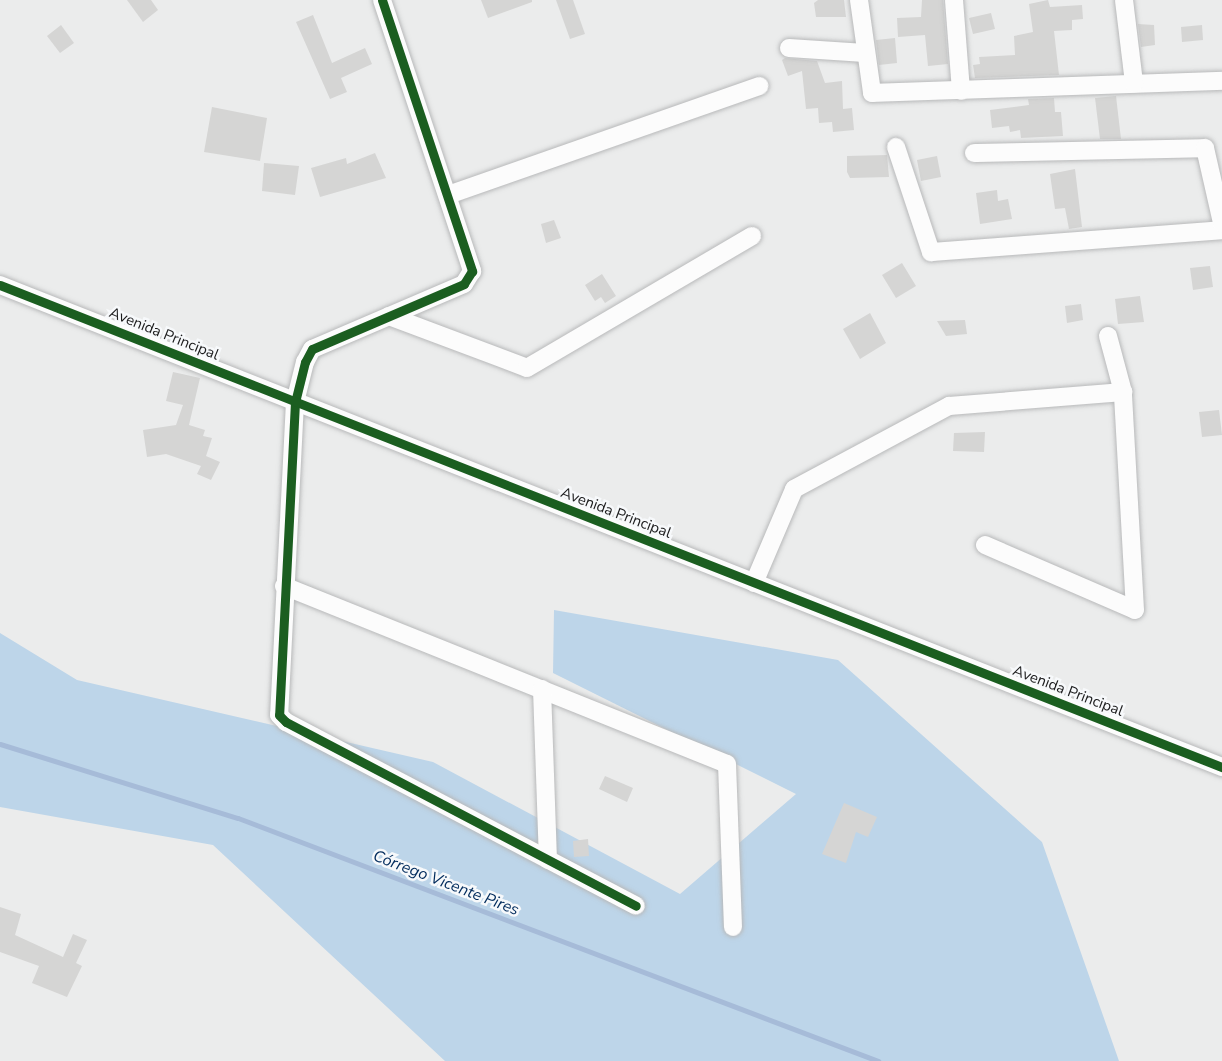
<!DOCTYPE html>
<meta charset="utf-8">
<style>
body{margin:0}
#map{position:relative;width:1222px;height:1061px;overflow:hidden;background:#ebecec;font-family:"Nunito Sans",sans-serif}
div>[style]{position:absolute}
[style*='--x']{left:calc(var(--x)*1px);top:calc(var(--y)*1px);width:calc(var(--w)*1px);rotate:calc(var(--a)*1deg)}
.forest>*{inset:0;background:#bdd5e9}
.stream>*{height:5px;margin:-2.5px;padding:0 2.5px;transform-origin:2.5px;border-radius:2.5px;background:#a6bbd8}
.building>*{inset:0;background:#d5d5d4}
.roads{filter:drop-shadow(0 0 2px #b8b9ba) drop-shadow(0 0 2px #b8b9ba)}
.minor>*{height:18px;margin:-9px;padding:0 9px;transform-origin:9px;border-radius:9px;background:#fcfcfc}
.cycleway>*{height:9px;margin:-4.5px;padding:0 4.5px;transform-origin:4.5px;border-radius:4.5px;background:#1b5e20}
span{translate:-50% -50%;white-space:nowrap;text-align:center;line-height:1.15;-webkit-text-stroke:5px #f7f9fb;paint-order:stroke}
.street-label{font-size:15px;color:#1c1c1d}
.water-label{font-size:16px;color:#012b5c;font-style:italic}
</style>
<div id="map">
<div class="forest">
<i style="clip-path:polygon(554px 610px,838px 660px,1042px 842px,1119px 1061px,445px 1061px,213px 845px,0 807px,0 633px,77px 680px,433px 762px,680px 894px,796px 794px,553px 673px)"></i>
</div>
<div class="stream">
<i style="--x:0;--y:744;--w:249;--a:17.3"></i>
<i style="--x:238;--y:818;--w:685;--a:20.79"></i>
</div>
<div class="building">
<i style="clip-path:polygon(127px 0,151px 0,158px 10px,143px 22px)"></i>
<i style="clip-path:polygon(481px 0,532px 0,532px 2px,488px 18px)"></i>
<i style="clip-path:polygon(556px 0,573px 0,585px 34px,570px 39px)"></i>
<i style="clip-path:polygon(818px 0,844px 0,846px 17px,816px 17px,814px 3px)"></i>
<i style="clip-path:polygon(922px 0,943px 0,948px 64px,928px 66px,925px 35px,898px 37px,897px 18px,921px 17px)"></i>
<i style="clip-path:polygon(1048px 0,1050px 7px,1082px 5px,1083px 19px,1072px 20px,1072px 30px,1054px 31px,1059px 75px,975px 78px,973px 65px,980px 64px,979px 57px,1015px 55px,1014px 36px,1033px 32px,1029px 4px)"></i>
<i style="clip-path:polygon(991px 13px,995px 29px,973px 34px,969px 18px)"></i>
<i style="clip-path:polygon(313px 15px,332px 63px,365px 48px,372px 64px,341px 78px,347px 92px,330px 99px,296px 22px)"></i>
<i style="clip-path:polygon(1138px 24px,1154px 25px,1155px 45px,1141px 47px)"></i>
<i style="clip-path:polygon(61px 25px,74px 43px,60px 53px,47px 36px)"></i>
<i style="clip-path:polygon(1202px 25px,1203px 40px,1182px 42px,1181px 27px)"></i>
<i style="clip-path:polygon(895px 38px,897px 63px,879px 65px,876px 40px)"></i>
<i style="clip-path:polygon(785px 58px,817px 61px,825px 83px,842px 81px,843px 109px,852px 108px,854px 130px,833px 132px,832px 122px,819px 123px,818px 108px,806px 109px,802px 71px,788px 76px,782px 60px)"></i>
<i style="clip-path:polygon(1116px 96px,1121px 139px,1100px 139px,1095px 98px)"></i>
<i style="clip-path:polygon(1054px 98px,1055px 112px,1061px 112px,1063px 136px,1021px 138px,1020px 130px,1010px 132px,1009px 126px,992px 128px,990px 110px,1029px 105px,1028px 99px)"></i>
<i style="clip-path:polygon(212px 107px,267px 118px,260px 161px,204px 152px)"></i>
<i style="clip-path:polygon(375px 153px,386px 178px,320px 197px,311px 168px,346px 158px,347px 164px)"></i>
<i style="clip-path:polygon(887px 155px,889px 177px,850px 178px,847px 172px,847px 156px)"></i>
<i style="clip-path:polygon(937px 156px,941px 177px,921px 181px,917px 160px)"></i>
<i style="clip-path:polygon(264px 163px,299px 166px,295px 195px,262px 191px)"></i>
<i style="clip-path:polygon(1075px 169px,1082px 227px,1069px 229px,1065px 208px,1055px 209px,1050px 174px)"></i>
<i style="clip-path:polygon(997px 190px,998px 201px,1008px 199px,1012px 219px,980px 224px,976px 193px)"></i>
<i style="clip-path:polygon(554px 220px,561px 238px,546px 243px,541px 224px)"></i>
<i style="clip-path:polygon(902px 263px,916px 286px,896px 298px,882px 275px)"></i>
<i style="clip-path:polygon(1210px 266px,1213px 287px,1193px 290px,1190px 268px)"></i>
<i style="clip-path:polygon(602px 274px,616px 296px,605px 303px,601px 297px,595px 301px,585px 285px)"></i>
<i style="clip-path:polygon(1140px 296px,1144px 322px,1118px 324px,1115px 299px)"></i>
<i style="clip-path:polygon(1081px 304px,1083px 320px,1067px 323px,1065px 306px)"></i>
<i style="clip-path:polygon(870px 313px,886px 343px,860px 359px,843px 329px)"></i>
<i style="clip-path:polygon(965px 320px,967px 334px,946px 336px,937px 321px)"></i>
<i style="clip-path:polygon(173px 372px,200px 378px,189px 425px,205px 430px,203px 436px,212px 438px,206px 456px,220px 462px,211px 480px,197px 474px,201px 466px,166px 454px,147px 457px,143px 430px,176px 425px,183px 405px,166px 401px)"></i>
<i style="clip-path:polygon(1219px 410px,1222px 435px,1202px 437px,1199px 412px)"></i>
<i style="clip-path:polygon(985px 432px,984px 452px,953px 451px,954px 433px)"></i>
<i style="clip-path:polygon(605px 776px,633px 788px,627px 802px,599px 789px)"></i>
<i style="clip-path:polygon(844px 803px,877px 817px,868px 837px,856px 832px,846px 863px,822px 854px)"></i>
<i style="clip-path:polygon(588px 839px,589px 856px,574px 857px,573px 841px)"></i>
<i style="clip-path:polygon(0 907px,21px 914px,15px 935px,63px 957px,73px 934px,87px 940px,76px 963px,82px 966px,67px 997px,32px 983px,39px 966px,0 952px)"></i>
</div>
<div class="roads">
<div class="minor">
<i style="--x:382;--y:0;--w:286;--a:71.6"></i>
<i style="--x:472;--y:271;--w:15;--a:122"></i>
<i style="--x:464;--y:284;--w:165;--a:156.8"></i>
<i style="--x:312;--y:349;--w:15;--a:118"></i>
<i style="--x:305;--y:362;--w:41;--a:104"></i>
<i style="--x:295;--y:402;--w:313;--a:92.9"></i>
<i style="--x:279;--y:715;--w:10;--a:45"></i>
<i style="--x:286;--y:722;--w:395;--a:27.7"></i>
<i style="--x:859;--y:0;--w:94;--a:82"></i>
<i style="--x:872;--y:93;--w:350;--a:-2"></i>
<i style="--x:954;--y:0;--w:91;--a:85.6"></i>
<i style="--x:1124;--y:0;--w:84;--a:83.1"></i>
<i style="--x:789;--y:48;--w:76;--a:3.8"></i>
<i style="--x:896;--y:147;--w:111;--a:71.6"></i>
<i style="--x:931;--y:252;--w:292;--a:-4.3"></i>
<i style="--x:974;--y:153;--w:231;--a:-1.2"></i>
<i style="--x:1205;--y:148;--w:77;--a:77.2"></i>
<i style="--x:448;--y:195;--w:330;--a:-19.3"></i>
<i style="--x:0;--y:285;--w:1314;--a:21.53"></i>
<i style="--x:389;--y:316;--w:147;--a:20.6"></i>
<i style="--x:527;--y:368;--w:261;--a:-30.4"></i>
<i style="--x:985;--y:545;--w:163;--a:23.4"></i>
<i style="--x:1135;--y:610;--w:218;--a:-93.2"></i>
<i style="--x:1123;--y:392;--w:58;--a:-105"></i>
<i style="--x:754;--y:583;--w:102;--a:-66.9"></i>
<i style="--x:794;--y:489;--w:176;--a:-28.2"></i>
<i style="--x:949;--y:406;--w:175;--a:-4.6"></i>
<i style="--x:284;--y:586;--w:477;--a:21.9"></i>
<i style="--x:727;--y:764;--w:163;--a:87.9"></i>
<i style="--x:542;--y:689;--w:171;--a:88"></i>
</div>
</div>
<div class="cycleway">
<i style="--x:382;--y:0;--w:286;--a:71.6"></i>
<i style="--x:472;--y:271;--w:15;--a:122"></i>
<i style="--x:464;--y:284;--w:165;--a:156.8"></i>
<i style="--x:312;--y:349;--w:15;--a:118"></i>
<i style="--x:305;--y:362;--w:41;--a:104"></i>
<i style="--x:295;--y:402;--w:313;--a:92.9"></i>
<i style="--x:279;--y:715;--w:10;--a:45"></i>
<i style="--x:286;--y:722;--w:395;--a:27.7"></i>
<i style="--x:0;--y:285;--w:1314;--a:21.53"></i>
</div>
<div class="street-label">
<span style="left:164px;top:334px;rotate:22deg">Avenida Principal</span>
<span style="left:616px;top:513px;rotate:21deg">Avenida Principal</span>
<span style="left:1068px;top:691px;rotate:21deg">Avenida Principal</span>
</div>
<div class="water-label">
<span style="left:446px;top:883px;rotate:21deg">Córrego Vicente Pires</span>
</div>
</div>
